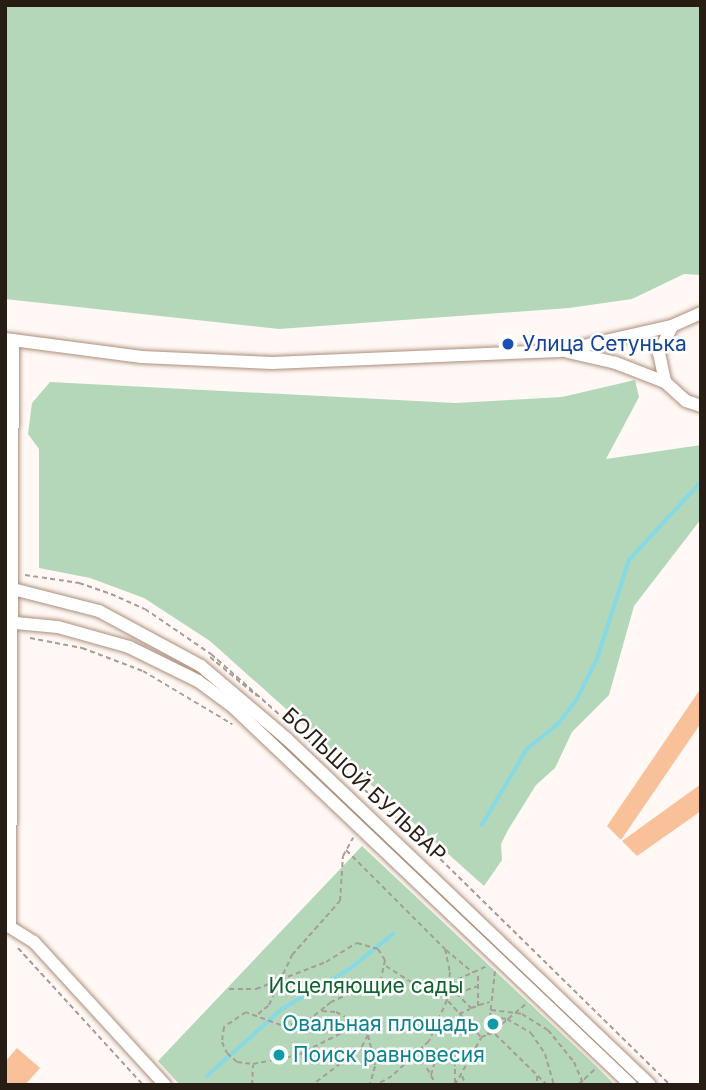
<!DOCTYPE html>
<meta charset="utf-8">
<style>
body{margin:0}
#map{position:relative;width:706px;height:1090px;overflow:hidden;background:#fff8f4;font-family:Inter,sans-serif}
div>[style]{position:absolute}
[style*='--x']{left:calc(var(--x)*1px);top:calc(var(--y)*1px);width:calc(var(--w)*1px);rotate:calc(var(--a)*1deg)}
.green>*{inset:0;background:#b4d7ba}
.stream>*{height:3.5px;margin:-1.75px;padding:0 1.75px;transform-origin:1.75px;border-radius:1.75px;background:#87d9e4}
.building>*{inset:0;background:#f8c19a}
.path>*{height:2px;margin-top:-1px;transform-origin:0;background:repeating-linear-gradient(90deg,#a59d97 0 5px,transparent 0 8.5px)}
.roads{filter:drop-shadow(0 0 2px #ac8f7b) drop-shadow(0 0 2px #ac8f7b)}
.street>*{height:12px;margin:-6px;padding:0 6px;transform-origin:6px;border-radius:6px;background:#fff}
.dots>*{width:19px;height:19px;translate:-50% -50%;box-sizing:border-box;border:4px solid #fff;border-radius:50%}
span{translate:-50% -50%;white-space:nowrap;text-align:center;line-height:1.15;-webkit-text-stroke:5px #fff;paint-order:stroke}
.transit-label{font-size:21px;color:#164399}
.left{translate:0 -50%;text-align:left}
.street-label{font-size:21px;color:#281d15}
.park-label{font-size:21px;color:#10632f}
.culture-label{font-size:21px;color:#0d838f}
.right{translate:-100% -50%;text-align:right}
.frame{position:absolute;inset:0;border:7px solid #281d15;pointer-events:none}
</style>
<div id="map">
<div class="green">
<i style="clip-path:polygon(5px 5px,701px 5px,701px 275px,684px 274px,632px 299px,569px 308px,279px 329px,5px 299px)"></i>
<i style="clip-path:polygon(635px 380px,639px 397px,606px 459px,701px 445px,701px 519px,634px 606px,609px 695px,572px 732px,555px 768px,536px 785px,508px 830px,501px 844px,502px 860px,484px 886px,210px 641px,144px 598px,90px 578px,39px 568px,39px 449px,28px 434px,32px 403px,50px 382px,455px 403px,562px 397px)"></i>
<i style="clip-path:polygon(362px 846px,593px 1063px,615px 1085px,180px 1085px,158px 1061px)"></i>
</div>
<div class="stream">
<i style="--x:482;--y:825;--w:88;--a:-59.4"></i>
<i style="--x:527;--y:749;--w:38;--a:-39"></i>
<i style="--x:557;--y:725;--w:33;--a:-52"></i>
<i style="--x:577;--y:699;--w:45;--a:-63.4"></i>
<i style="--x:597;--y:659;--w:104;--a:-72.1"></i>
<i style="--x:629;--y:560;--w:106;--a:-47.3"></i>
<i style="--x:207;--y:1076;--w:101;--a:-41.8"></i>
<i style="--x:282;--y:1009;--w:80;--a:-30.7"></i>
<i style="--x:351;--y:968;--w:54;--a:-39"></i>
</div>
<div class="building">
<i style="clip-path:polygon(701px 688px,701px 723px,621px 840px,607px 826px)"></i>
<i style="clip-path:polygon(701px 784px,701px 811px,637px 856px,622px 841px)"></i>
<i style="clip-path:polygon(17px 1048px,40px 1068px,25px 1085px,5px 1085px,5px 1062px)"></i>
</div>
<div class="path">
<i style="--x:25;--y:575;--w:55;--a:8.4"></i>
<i style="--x:79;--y:583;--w:34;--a:19"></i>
<i style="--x:111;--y:594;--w:37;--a:24"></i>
<i style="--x:145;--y:609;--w:80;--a:34.3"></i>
<i style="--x:211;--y:654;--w:282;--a:41.5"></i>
<i style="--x:422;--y:841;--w:348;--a:44.5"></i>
<i style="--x:30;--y:638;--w:53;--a:10.9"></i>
<i style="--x:82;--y:648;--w:65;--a:20.7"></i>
<i style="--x:143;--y:671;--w:104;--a:30.8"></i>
<i style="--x:210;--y:657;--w:61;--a:39.7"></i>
<i style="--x:346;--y:850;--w:140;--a:45"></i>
<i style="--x:445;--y:949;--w:24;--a:78"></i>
<i style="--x:450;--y:972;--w:28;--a:96"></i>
<i style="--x:447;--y:1000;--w:45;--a:113.7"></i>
<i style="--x:429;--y:1041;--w:51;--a:136.6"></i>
<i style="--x:392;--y:1076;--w:18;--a:151"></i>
<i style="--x:18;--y:948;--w:185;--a:47.6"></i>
<i style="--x:446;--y:950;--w:35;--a:40"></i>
<i style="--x:386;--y:966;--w:27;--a:33"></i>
<i style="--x:409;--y:981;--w:17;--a:13"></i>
<i style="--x:426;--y:985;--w:24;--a:-5"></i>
<i style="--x:450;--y:983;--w:41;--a:-24.7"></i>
<i style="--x:450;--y:987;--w:30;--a:45"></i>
<i style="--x:471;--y:1008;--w:7;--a:-16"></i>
<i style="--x:478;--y:1006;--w:34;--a:-90"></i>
<i style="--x:229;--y:989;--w:27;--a:0"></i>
<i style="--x:256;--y:989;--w:75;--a:-21.1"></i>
<i style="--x:326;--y:962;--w:36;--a:-32"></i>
<i style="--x:357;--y:943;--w:22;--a:16"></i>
<i style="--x:378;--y:949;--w:13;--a:58"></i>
<i style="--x:385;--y:960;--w:19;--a:102"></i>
<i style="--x:381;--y:979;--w:55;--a:155.3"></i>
<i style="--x:331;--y:1002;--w:35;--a:141"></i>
<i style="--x:304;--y:1024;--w:23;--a:178"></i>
<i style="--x:281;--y:1025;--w:37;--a:-160"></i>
<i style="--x:246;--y:1012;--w:27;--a:146"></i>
<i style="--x:224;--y:1027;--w:15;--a:98"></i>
<i style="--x:222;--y:1042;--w:12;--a:66"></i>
<i style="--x:227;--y:1053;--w:13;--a:42"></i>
<i style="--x:237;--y:1062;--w:16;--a:7"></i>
<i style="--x:253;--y:1064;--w:46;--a:-11.3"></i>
<i style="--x:298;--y:1055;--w:68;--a:-26.9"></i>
<i style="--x:359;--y:1024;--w:14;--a:51"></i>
<i style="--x:368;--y:1035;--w:15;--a:118"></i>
<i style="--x:361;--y:1048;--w:61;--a:142.9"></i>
<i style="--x:458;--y:993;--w:21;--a:-19"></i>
<i style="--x:448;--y:1001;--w:49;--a:47.5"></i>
<i style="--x:481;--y:1037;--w:7;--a:-16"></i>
<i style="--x:488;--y:1035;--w:64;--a:-83.8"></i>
<i style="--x:479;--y:1005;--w:11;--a:-15"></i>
<i style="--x:491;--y:1010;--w:31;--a:7"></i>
<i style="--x:522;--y:1014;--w:31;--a:32"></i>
<i style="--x:548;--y:1030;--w:41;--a:50.9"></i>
<i style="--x:574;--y:1062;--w:25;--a:67"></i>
<i style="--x:322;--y:1011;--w:14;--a:4"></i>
<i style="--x:336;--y:1012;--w:26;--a:28"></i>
<i style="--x:258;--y:1014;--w:14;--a:-39"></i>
<i style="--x:269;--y:1005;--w:55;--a:-65.3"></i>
<i style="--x:292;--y:955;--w:72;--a:-48.4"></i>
<i style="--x:340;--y:901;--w:45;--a:-86.2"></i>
<i style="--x:343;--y:856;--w:21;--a:-61"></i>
<i style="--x:459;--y:1014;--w:12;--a:-24"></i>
<i style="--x:493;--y:1017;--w:14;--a:8"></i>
<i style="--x:507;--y:1019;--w:28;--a:30"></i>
<i style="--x:531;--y:1033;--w:25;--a:56"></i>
<i style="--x:545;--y:1054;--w:32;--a:74"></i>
<i style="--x:495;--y:1034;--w:73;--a:44.4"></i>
<i style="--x:368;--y:1035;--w:32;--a:77"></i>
<i style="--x:375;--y:1066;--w:20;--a:105"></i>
<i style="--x:489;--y:1035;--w:50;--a:-40.1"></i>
<i style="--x:424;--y:1049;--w:50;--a:3.4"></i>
<i style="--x:419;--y:1053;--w:36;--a:62"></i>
<i style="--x:431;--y:1075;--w:26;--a:-74"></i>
<i style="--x:462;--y:1076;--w:10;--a:66"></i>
<i style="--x:537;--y:1076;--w:9;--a:90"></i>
<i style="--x:455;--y:1083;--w:32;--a:-90"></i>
<i style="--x:252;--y:1085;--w:20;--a:-87"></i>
<i style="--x:455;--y:1085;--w:54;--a:-61"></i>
<i style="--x:578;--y:1085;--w:23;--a:-43"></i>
</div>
<div class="roads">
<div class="street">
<i style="--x:701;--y:313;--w:32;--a:156"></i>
<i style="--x:672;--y:326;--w:30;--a:116"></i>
<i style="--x:659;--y:353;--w:30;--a:78"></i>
<i style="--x:665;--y:382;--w:28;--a:42"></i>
<i style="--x:686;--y:401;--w:16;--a:18"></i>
<i style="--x:5;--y:339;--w:138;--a:7.5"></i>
<i style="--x:142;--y:357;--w:130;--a:2.6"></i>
<i style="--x:272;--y:363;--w:289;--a:-2.4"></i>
<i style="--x:561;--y:351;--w:114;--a:-12.7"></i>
<i style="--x:568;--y:352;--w:49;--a:12.9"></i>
<i style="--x:616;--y:363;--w:53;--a:21.2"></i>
<i style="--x:5;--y:587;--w:97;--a:14.3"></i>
<i style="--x:99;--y:611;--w:116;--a:28.3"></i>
<i style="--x:201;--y:666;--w:113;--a:40.3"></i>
<i style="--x:287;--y:739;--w:501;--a:43.63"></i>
<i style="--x:5;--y:622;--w:53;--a:5.4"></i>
<i style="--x:58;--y:627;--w:74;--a:15.7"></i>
<i style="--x:129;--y:647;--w:77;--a:26.2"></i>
<i style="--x:198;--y:681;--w:42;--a:36.3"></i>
<i style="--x:232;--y:706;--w:550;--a:43.53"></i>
<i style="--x:5;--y:924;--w:34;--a:32"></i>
<i style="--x:34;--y:942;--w:194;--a:47.5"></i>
<i style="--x:10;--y:926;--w:586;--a:-89.71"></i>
</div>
</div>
<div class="dots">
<i style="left:508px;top:344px;background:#1a4fb4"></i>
<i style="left:493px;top:1024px;background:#0f9aa8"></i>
<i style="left:279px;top:1055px;background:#0f9aa8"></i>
</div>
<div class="transit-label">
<span class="left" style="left:522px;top:344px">Улица Сетунька</span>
</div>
<div class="street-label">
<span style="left:364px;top:785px;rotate:43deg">БОЛЬШОЙ БУЛЬВАР</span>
</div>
<div class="park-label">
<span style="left:366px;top:986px">Исцеляющие сады</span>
</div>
<div class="culture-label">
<span class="right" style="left:479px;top:1024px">Овальная площадь</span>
<span class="left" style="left:293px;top:1055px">Поиск равновесия</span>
</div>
<div class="frame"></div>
</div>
